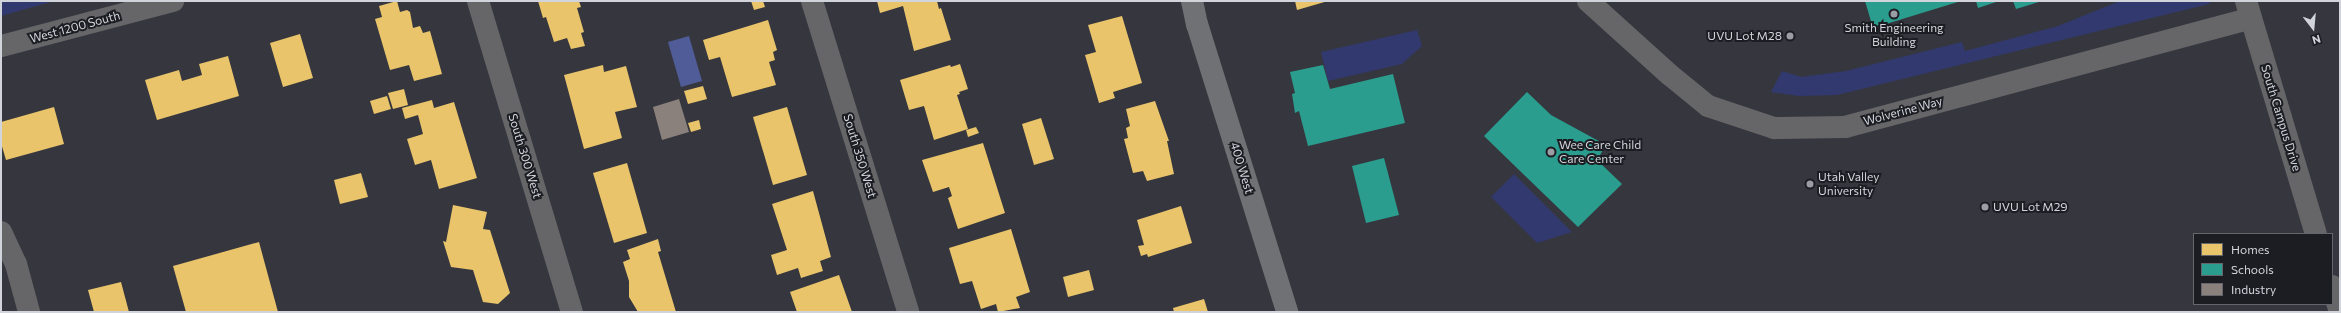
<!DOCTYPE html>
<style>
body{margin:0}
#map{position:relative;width:2341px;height:313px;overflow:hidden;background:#36373e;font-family:Commissioner,sans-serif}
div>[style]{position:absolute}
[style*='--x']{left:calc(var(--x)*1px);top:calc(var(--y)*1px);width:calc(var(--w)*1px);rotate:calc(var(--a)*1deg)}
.green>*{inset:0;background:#31396e}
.water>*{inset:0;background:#505c97}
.homes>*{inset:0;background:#e9c46a}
.schools>*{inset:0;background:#2a9d8f}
.industry>*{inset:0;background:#8a817c}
.minor>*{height:22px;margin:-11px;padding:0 11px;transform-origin:11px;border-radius:11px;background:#666668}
.tertiary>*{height:22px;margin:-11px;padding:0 11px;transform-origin:11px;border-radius:11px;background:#666668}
.secondary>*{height:22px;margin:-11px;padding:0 11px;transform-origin:11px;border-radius:11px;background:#707174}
.dots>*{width:11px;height:11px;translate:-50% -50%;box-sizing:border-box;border:2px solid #1b1d22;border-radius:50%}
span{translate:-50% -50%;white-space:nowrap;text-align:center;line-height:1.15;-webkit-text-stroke:4px #1b1d22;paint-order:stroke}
.street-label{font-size:12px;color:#d2d4dc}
.poi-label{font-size:12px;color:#d2d4dc}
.right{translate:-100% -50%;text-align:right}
.left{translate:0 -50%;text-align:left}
.frame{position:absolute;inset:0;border:2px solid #d2d4dc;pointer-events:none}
.legend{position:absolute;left:2193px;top:233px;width:140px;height:72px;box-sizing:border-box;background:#1b1d22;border:1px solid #64666c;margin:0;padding:5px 7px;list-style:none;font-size:12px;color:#d2d4dc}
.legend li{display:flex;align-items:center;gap:8px;height:20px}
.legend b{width:20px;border:1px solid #64666c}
.north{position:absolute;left:2293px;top:8px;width:40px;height:40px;-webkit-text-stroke:3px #1b1d22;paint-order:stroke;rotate:164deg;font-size:11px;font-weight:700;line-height:16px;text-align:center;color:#d2d4dc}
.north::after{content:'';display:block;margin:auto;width:14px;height:18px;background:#d2d4dc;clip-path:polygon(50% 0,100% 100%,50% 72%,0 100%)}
</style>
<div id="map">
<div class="green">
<i style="clip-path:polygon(1px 1px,54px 1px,1px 16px)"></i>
<i style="clip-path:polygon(2120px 1px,2210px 1px,2209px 4px,1837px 95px,1799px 96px,1771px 92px,1782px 71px,1801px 77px,1846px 71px,1962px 42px,1965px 51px,2058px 26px)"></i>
<i style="clip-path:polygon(1417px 30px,1422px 46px,1402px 64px,1328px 81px,1321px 52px)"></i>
<i style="clip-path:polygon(1514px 174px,1572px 232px,1537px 243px,1491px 197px)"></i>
</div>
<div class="water">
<i style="clip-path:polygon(689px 36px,702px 81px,681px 87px,668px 42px)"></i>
</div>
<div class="homes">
<i style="clip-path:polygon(397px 1px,400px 12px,407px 10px,410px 12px,413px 28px,420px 26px,423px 33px,430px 31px,442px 74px,414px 81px,409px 65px,390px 70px,375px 19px,382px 17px,379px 6px)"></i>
<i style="clip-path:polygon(538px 1px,579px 1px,581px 7px,577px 8px,584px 32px,581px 33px,585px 46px,571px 49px,567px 38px,554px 42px,546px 17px,543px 18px)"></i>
<i style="clip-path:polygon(751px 1px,763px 1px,765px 7px,754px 10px)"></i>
<i style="clip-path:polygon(877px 1px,937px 1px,939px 9px,941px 8px,951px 40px,914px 51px,903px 6px,880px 13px)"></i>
<i style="clip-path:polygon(1295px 1px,1328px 1px,1297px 10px)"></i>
<i style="clip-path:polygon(1122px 16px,1142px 83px,1113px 92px,1115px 98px,1099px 103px,1085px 55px,1096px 52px,1088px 25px)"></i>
<i style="clip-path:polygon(768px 20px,777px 50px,773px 52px,775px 60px,769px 62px,776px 85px,732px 97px,720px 57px,709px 60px,703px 40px)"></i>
<i style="clip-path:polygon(300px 34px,313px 78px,283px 87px,270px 43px)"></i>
<i style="clip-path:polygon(228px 56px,239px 96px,157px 120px,145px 80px,179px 70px,182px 81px,202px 75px,199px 64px)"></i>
<i style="clip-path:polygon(960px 64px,968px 89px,959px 92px,960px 94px,957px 95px,968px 129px,934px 140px,924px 106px,909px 110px,900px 80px,950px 65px,951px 67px)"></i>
<i style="clip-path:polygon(603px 65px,604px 72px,626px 66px,637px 107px,615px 112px,622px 138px,584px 149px,564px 75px)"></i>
<i style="clip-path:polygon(703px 86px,707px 99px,688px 104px,684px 91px)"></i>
<i style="clip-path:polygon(404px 89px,408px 105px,393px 109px,388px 93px)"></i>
<i style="clip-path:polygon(387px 96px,391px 109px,374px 114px,370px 101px)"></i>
<i style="clip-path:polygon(432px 100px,434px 108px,454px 102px,477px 178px,439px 189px,431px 160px,415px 165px,407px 139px,423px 134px,418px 115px,405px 119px,402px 108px)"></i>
<i style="clip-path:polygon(1155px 101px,1169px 141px,1167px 141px,1174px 174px,1147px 181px,1143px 171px,1133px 173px,1124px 139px,1128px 138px,1126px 128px,1130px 126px,1126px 109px)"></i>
<i style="clip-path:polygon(54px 107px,64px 144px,6px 160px,1px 143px,1px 122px)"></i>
<i style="clip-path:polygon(787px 107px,807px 175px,773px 185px,753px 117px)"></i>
<i style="clip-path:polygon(1041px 118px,1054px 159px,1034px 165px,1022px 124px)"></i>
<i style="clip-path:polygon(699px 120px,701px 129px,691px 132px,688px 123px)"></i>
<i style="clip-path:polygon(976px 127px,979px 133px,968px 137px,966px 130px)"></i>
<i style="clip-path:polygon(983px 143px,1005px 213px,958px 229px,948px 198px,952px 196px,949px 187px,933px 192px,922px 160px)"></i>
<i style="clip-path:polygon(627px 163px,647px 233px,614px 243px,593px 173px)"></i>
<i style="clip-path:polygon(361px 173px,368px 197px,340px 204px,334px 180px)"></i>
<i style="clip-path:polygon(813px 191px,831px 257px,820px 261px,823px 271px,801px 278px,798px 268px,777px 275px,771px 255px,787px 250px,772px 204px)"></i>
<i style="clip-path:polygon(453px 205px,487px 212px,483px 229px,490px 230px,510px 293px,498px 304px,483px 302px,473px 270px,451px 267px,443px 241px,446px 242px)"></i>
<i style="clip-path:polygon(1181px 206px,1192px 243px,1148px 257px,1147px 254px,1141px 256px,1138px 246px,1144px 245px,1137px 220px)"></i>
<i style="clip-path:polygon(1011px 229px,1030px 292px,1016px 297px,1020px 308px,998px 312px,996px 304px,981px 309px,972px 281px,960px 284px,949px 248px)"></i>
<i style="clip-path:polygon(658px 239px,661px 251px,658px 252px,676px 312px,638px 312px,629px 297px,629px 281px,623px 262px,630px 259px,627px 250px)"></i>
<i style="clip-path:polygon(259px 242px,278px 312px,186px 312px,173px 266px)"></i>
<i style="clip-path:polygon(1089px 270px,1094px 290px,1068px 297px,1063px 277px)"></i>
<i style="clip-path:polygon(839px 275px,852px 312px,797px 312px,790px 292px)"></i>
<i style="clip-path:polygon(121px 282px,129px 312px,94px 312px,88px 290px)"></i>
<i style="clip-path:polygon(1204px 299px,1208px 312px,1174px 312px,1173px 308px)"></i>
</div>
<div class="schools">
<i style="clip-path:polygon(1865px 1px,1961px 1px,1873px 28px)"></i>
<i style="clip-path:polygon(1976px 1px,1999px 1px,1978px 8px)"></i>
<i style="clip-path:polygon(2013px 1px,2042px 1px,2016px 9px)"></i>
<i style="clip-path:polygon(1323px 65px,1330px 89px,1393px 74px,1405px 123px,1308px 146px,1299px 111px,1295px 113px,1292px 94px,1295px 93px,1290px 72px)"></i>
<i style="clip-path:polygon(1527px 92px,1551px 115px,1606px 145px,1597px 160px,1622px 184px,1578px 227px,1484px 136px)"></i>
<i style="clip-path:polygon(1384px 158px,1399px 215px,1366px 223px,1352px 166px)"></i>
</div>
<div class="industry">
<i style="clip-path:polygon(679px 99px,689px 132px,662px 140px,653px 107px)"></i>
</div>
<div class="minor">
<i style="--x:478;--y:1;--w:325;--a:73.2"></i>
<i style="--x:812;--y:1;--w:325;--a:72.8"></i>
<i style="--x:1;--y:232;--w:35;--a:65"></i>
<i style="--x:16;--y:264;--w:50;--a:74.8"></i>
</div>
<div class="tertiary">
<i style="--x:1588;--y:1;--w:110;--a:42.1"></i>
<i style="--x:1670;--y:75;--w:49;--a:39.2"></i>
<i style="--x:1708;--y:106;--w:70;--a:18.4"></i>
<i style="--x:1774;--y:128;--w:71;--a:-0.8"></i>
<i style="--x:1845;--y:127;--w:420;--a:-15"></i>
<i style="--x:2246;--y:1;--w:243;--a:73.3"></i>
<i style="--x:1;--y:46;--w:178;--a:-14.7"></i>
<i style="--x:2332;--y:286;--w:27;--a:73"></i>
</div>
<div class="secondary">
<i style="--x:1192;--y:1;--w:24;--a:78"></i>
<i style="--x:1197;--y:24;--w:302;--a:72.6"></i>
</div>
<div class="dots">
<i style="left:1894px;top:14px;background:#9b9da5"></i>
<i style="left:1790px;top:36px;background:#9b9da5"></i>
<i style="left:1551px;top:152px;background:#9b9da5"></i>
<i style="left:1810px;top:184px;background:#9b9da5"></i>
<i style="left:1985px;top:207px;background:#9b9da5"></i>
</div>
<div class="street-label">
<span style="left:75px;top:27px;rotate:-15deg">West 1200 South</span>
<span style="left:1903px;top:111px;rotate:-15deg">Wolverine Way</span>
<span style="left:2281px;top:118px;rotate:73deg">South Campus Drive</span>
<span style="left:525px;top:156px;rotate:73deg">South 300 West</span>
<span style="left:860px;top:156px;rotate:73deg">South 350 West</span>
<span style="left:1242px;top:168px;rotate:73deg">400 West</span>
</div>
<div class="poi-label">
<span style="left:1894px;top:35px">Smith Engineering<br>Building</span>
<span class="right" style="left:1782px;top:36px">UVU Lot M28</span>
<span class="left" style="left:1559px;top:152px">Wee Care Child<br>Care Center</span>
<span class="left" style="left:1818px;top:184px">Utah Valley<br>University</span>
<span class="left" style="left:1993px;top:207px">UVU Lot M29</span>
</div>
<div class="frame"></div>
<ul class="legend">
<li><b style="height:11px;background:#e9c46a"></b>Homes</li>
<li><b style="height:11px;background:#2a9d8f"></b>Schools</li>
<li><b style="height:11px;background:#8a817c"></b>Industry</li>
</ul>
<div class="north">N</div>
</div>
